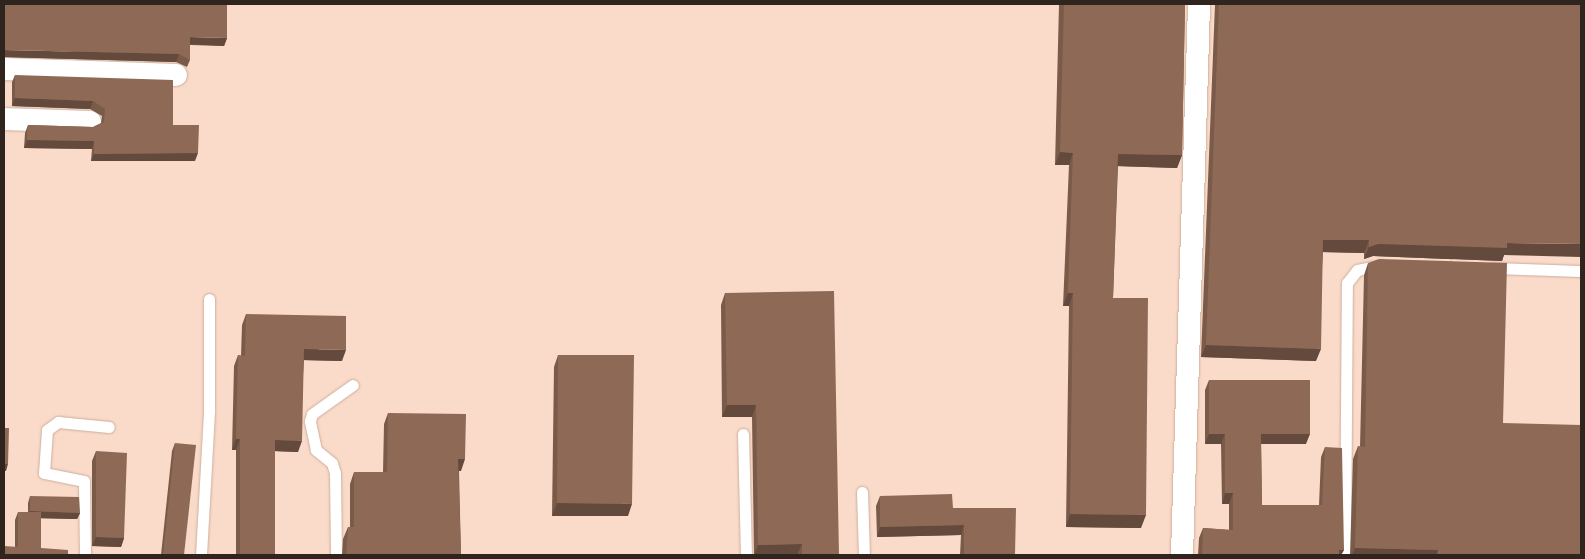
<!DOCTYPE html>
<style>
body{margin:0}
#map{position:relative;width:1585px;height:559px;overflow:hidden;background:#fadac8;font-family:"Fira Sans",sans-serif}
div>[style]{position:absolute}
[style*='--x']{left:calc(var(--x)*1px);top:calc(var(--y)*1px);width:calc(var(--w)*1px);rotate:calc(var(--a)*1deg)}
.roads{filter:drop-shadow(0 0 1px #cdae9d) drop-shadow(0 0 1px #cdae9d)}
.service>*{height:11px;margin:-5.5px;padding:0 5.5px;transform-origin:5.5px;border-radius:5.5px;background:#fff}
.minor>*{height:22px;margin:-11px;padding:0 11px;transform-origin:11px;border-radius:11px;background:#fff}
.wall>*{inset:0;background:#7a5b4a}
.shaded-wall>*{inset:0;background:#634a3c}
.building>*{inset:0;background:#8e6a56}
span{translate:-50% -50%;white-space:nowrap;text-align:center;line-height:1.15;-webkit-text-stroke:4px #feeae0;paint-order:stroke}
.frame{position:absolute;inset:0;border:5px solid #30251e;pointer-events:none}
</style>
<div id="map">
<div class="roads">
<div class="service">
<i style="--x:1493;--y:268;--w:88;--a:2"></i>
<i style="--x:743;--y:434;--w:121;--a:88.6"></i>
<i style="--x:862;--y:492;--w:63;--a:88.2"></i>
<i style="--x:85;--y:555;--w:74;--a:-90.8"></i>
<i style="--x:84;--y:481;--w:41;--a:-168.7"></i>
<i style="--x:44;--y:473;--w:43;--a:-86"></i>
<i style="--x:47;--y:430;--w:14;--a:-36"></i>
<i style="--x:58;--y:422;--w:51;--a:5.6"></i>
<i style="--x:201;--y:555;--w:145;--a:-86.8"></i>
<i style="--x:209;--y:410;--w:111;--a:-90"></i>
<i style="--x:336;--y:555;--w:82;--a:-90.7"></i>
<i style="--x:335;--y:473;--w:10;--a:-107"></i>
<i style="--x:332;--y:463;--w:21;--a:-141"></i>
<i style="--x:316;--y:450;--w:30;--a:-102"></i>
<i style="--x:310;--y:421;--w:7;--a:-74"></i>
<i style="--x:312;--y:414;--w:50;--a:-35.3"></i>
<i style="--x:1345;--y:555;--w:272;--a:-89.6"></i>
<i style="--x:1347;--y:283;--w:16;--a:-52"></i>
<i style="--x:1357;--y:270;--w:25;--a:-11"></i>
</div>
<div class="minor">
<i style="--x:4;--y:69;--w:172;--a:2"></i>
<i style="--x:4;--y:119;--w:86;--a:2"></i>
<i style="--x:1182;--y:555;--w:551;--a:-88.23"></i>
</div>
</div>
<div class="wall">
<i style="clip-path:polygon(1059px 4px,1185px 4px,1182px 155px,1177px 168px,1118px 166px,1113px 298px,1141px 528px,1066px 527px,1069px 306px,1063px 306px,1069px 165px,1055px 165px)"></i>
<i style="clip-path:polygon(1215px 4px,1581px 4px,1502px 261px,1373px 256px,1364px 259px,1364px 253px,1323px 252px,1316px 361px,1201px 357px)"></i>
<i style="clip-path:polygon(227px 38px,224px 46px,190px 45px,190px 60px,187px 67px,176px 62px,4px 57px)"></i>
<i style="clip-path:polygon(15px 75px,173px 125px,195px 161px,91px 161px,92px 149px,24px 148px,25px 133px,28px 125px,93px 127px,101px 123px,102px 116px,90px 109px,12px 106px,12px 82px)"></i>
<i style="clip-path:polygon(1368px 263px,1503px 423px,1581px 555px,1350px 555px,1353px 459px,1358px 446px,1360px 447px,1364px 275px)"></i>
<i style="clip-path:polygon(725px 293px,839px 555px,754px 555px,752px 417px,722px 417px,721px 305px)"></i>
<i style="clip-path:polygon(246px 314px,342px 361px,304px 360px,298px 452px,275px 451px,275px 555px,236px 555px,236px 450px,232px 450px,234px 366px,238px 355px,241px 356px,242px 325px)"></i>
<i style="clip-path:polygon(558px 355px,628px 516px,552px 516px,554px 367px)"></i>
<i style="clip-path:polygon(1209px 380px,1306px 444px,1261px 444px,1262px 505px,1319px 505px,1321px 457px,1325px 447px,1344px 550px,1341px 555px,1198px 555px,1199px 538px,1203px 528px,1229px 530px,1229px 504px,1222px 504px,1221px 444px,1205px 444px,1205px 390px)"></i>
<i style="clip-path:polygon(388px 413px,461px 471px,459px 471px,461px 555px,342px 555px,343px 539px,348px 527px,350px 527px,350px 484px,354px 472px,383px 472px,384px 424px)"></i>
<i style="clip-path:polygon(175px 443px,184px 555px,161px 555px,172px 451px)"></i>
<i style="clip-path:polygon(96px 451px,124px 538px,121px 547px,92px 546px,92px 461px)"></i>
<i style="clip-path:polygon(30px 496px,80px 513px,77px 519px,41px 518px,41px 548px,15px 547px,15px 520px,18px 512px,28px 512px,28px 503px)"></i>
<i style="clip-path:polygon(880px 496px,953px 508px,1015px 555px,960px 555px,961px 535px,877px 537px,876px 506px)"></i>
</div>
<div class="shaded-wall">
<i style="clip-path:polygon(190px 37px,227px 38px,224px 46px,187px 44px)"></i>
<i style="clip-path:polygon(4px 50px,179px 54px,176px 62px,4px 57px)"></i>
<i style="clip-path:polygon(15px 98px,93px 101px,90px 109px,12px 106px)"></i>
<i style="clip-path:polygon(27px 140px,94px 141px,92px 149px,24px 148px)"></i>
<i style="clip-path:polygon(1060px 152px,1073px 153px,1069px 165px,1055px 165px)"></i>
<i style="clip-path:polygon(198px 153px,195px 161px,91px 161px,94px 154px)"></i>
<i style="clip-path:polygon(1118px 154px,1182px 155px,1177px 168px,1114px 166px)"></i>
<i style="clip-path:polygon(1323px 240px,1369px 240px,1364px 253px,1319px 252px)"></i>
<i style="clip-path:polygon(1507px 243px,1581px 244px,1581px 257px,1504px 255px,1502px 261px,1373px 256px,1364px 259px,1369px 247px,1378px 244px)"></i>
<i style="clip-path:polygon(1068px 293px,1073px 293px,1069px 306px,1063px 306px)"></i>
<i style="clip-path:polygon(1206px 345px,1321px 349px,1316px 361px,1201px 357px)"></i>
<i style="clip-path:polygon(304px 349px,346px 350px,342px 361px,300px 360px)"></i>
<i style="clip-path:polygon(727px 405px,756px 405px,752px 417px,722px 417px)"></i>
<i style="clip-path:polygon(1209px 434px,1225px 434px,1221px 444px,1205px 444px)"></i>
<i style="clip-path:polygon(1261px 434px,1310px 434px,1306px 444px,1257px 444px)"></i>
<i style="clip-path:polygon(236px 439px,240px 439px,236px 450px,232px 450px)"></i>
<i style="clip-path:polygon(275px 440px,302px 441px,298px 452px,271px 451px)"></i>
<i style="clip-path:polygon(458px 459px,465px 459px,461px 471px,454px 471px)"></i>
<i style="clip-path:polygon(4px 464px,8px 464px,6px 471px,4px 471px)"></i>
<i style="clip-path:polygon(1225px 493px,1233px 493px,1229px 504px,1222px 504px)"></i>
<i style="clip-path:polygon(557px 503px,632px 504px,628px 516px,552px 516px)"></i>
<i style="clip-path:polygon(30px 511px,80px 513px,77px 519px,27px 518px)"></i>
<i style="clip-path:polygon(1070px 514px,1146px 515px,1141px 528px,1066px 527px)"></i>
<i style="clip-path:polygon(964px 525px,961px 535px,877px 537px,880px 527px)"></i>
<i style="clip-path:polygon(96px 537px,124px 538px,121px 547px,92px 546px)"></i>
<i style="clip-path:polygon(802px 544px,797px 555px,754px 555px,758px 545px)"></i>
<i style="clip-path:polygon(1355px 548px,1438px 550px,1436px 555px,1352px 555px)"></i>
<i style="clip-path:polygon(1339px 550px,1344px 550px,1341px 555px,1337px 555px)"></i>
</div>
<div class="building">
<i style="clip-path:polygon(4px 4px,227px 4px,227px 38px,190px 37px,190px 60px,179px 54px,4px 50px)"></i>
<i style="clip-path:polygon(1064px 4px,1185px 4px,1182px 155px,1118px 154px,1113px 298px,1148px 298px,1146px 515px,1070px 514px,1073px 293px,1068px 293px,1073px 153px,1060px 152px)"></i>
<i style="clip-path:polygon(1219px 4px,1581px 4px,1581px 244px,1507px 243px,1507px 248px,1378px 244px,1369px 247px,1369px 240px,1323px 240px,1321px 349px,1206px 345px)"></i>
<i style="clip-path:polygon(15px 75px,173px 80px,173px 125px,199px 125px,198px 153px,94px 154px,94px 141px,27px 140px,28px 125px,93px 127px,104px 122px,105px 109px,93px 101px,15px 98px)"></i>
<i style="clip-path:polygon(1379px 259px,1507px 263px,1503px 423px,1581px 425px,1581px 555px,1438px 555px,1438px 550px,1355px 548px,1358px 446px,1365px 447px,1368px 263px)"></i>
<i style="clip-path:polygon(834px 291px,839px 555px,802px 555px,802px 544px,758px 545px,756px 405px,727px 405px,725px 293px)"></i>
<i style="clip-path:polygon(246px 314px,346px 316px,346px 350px,304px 349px,302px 441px,275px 440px,275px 555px,240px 555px,240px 439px,236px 439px,238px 355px,245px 356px)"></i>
<i style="clip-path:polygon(558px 355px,634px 355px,632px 504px,557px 503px)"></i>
<i style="clip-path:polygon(1209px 380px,1310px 380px,1310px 434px,1261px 434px,1262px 505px,1322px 505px,1325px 447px,1342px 448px,1344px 550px,1339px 550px,1339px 555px,1202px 555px,1203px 528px,1233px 530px,1233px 493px,1225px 493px,1225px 434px,1209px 434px)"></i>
<i style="clip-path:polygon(388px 413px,466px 414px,465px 459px,458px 459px,461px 555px,346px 555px,348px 527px,354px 527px,354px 472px,387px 472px)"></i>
<i style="clip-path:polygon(4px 428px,9px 428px,8px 464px,4px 464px)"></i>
<i style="clip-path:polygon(175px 443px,196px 445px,184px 555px,163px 555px)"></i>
<i style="clip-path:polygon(96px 451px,127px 453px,124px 538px,96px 537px)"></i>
<i style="clip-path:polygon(952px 494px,953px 508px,1016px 508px,1015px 555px,964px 555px,964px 525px,880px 527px,880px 496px)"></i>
<i style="clip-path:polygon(30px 496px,79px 497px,80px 513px,30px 511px)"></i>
<i style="clip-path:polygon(18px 512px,41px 512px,41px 548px,68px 550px,68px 555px,4px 555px,4px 546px,18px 547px)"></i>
</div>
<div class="frame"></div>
</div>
